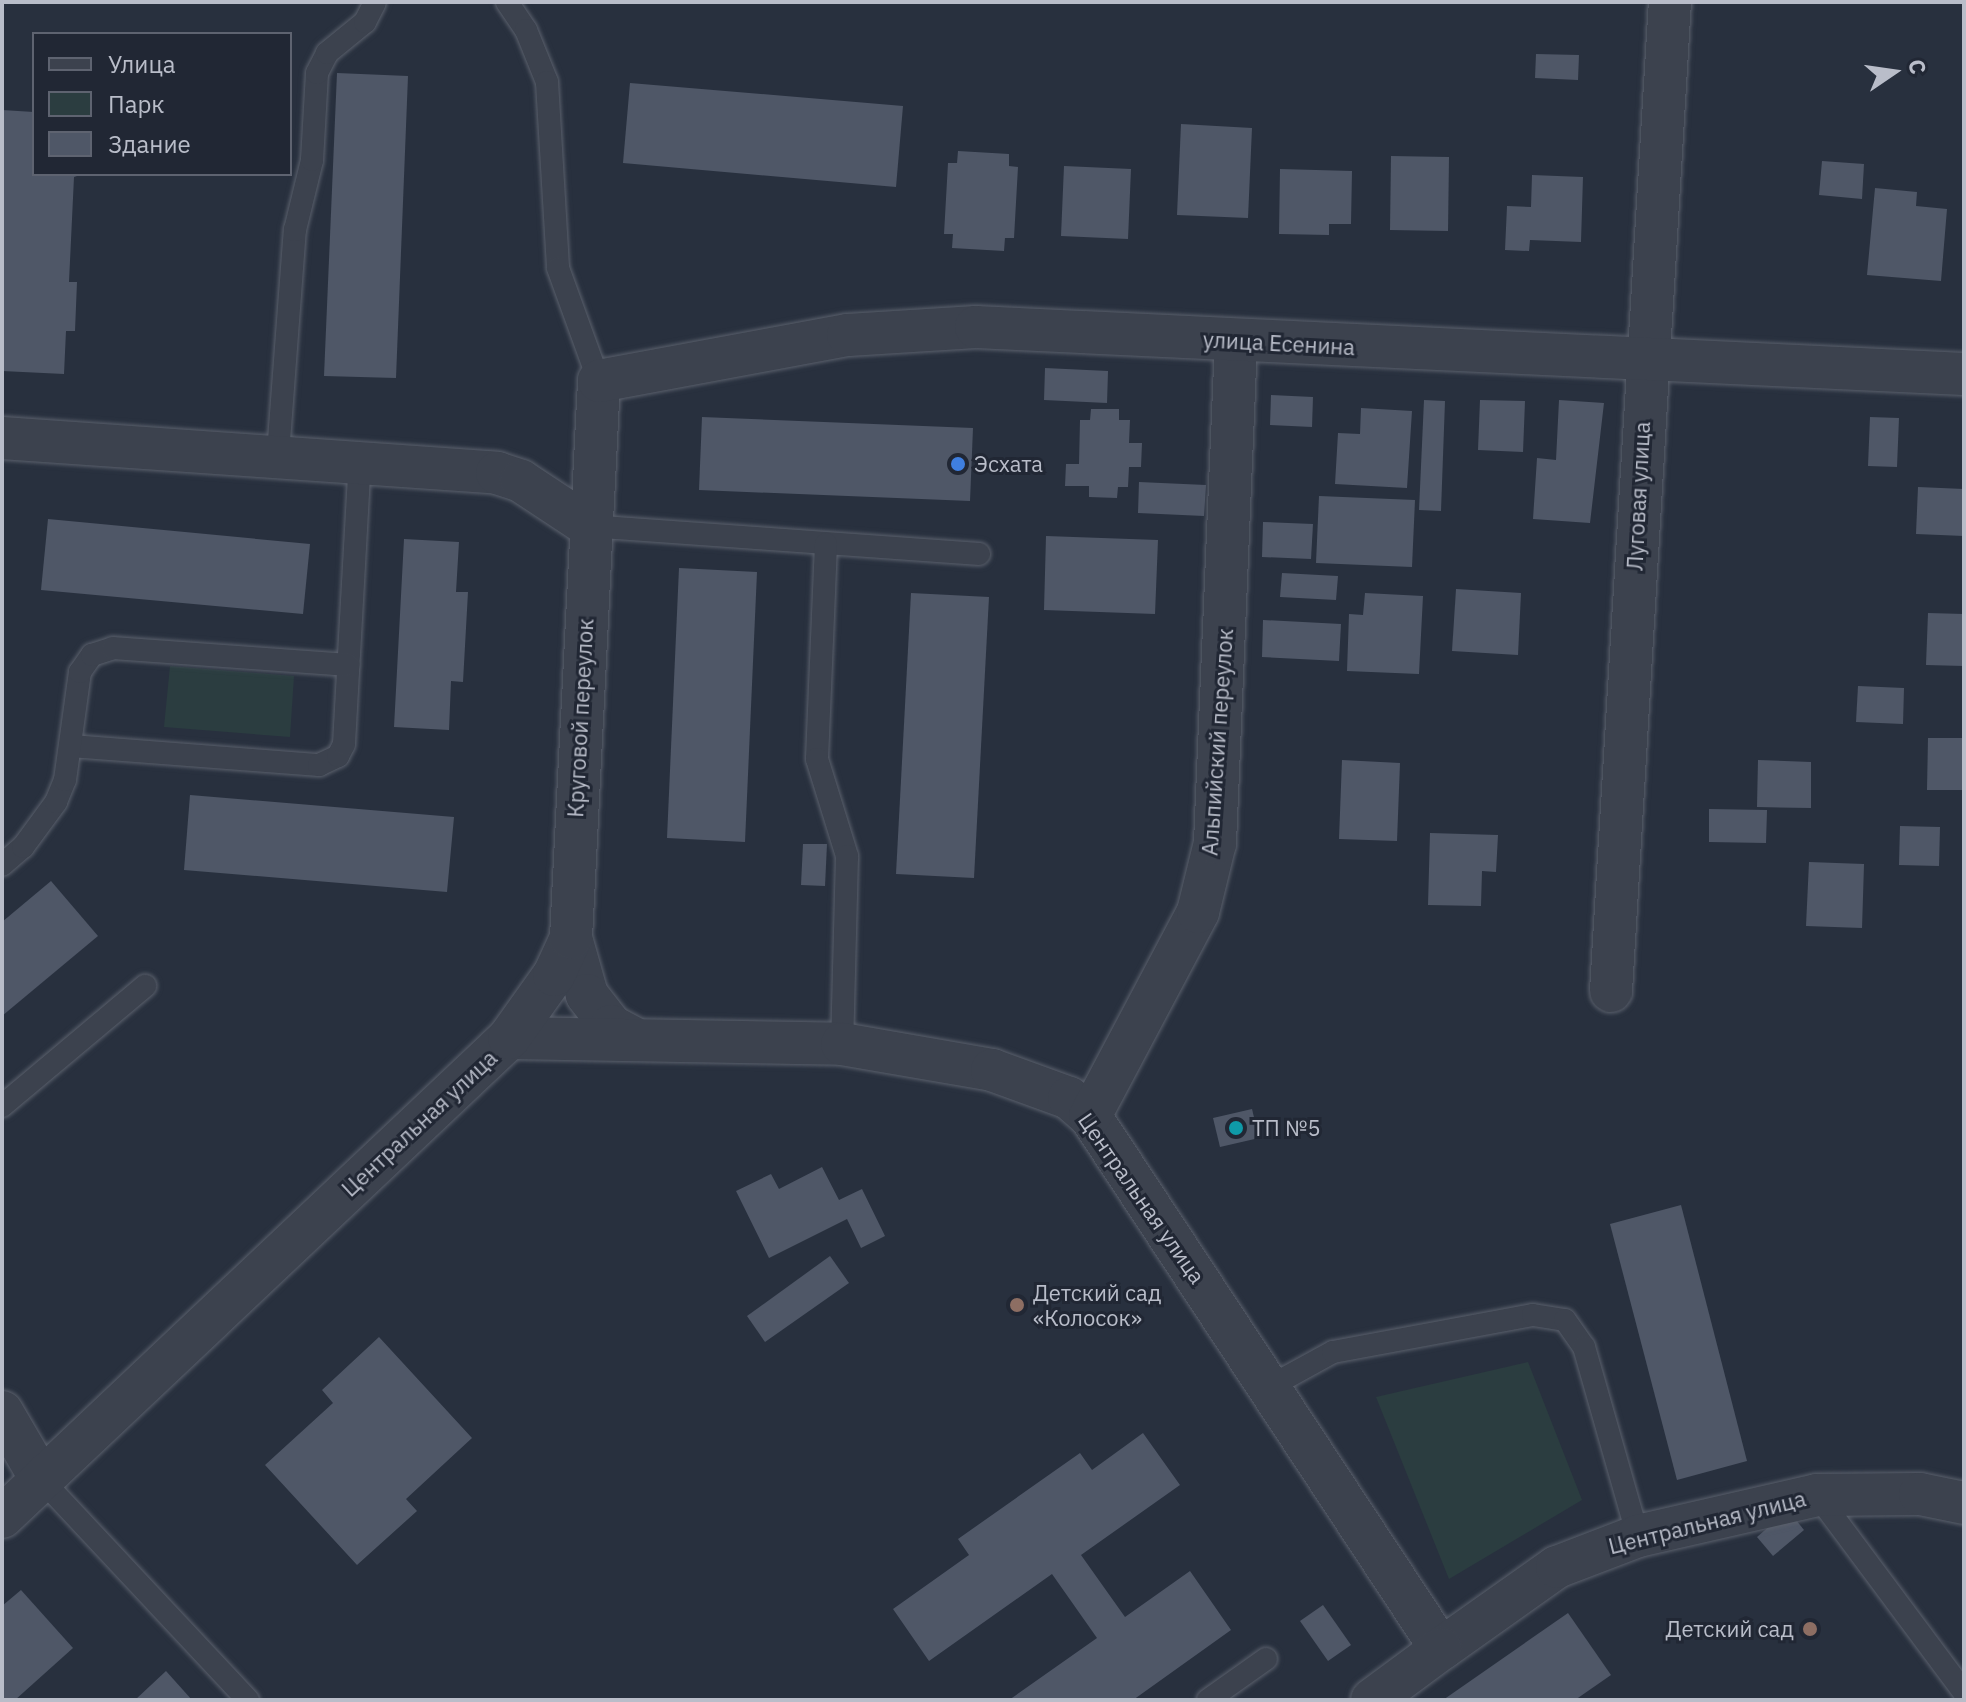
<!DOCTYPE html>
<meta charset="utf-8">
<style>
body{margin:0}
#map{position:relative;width:1966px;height:1702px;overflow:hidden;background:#28303e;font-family:"IBM Plex Sans",sans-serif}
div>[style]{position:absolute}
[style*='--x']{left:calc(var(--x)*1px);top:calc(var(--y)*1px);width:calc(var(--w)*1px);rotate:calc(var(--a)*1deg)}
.green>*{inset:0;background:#2b3d40}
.building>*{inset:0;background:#4f5767}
.roads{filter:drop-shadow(0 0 2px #5a606c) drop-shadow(0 0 2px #5a606c)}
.service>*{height:22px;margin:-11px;padding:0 11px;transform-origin:11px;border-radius:11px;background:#3c424e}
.minor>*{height:42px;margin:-21px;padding:0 21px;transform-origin:21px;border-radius:21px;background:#3c424e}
.dots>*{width:22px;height:22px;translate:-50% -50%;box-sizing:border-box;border:4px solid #212734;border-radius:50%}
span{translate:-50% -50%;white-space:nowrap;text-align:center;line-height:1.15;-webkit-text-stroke:6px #212734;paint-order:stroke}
.street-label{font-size:22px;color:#b9bdc9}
.poi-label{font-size:22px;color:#b9bdc9}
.left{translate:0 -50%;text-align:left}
.right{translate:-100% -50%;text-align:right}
.frame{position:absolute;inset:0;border:4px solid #b9bdc9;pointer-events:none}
.legend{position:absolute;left:32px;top:32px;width:260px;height:144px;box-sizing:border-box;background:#212734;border:2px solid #5e6370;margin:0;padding:10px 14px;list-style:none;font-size:24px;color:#b9bdc9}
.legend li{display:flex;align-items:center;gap:16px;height:40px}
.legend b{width:40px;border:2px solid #5e6370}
.north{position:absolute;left:1854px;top:32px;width:80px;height:80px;-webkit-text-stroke:6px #212734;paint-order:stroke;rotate:77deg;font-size:22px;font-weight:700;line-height:32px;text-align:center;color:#b9bdc9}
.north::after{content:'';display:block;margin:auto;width:28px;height:36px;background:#b9bdc9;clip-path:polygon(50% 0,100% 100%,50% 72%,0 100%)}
</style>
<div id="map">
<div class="green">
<i style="clip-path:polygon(170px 666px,294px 676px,290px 737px,164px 727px)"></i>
<i style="clip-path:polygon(1528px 1362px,1582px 1500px,1449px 1579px,1376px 1397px)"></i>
</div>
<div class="building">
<i style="clip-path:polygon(1536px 54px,1579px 55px,1578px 80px,1535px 78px)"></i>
<i style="clip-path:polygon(337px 73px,408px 76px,396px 378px,324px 376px)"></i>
<i style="clip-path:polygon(630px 83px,903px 106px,896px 187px,623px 163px)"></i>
<i style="clip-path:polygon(2px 110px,34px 112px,34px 174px,83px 174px,74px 177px,69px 282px,77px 282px,75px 331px,66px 331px,64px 374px,2px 371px)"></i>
<i style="clip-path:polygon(1181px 124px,1252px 128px,1248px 218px,1177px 215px)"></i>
<i style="clip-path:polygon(958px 151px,1009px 154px,1009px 166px,1018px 167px,1014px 238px,1005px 238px,1004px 251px,952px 248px,953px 234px,944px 234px,948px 163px,957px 163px)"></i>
<i style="clip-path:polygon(1391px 156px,1449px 157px,1448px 231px,1390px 230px)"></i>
<i style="clip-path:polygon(1822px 161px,1864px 164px,1862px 199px,1819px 195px)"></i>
<i style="clip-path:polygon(1064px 166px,1131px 169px,1128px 239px,1061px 236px)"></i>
<i style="clip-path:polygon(1280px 169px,1352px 171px,1351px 224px,1329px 224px,1329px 235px,1279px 234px)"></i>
<i style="clip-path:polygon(1532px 175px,1583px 177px,1581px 242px,1530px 240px,1529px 251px,1505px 250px,1507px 206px,1531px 207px)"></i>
<i style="clip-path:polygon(1875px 188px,1917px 192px,1916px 206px,1947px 209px,1941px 281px,1867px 275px)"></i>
<i style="clip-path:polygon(1045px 368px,1108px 371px,1107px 403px,1044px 400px)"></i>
<i style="clip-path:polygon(1271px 395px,1313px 397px,1312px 427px,1270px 425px)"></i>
<i style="clip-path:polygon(1424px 400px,1445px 401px,1441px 511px,1419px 510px)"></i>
<i style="clip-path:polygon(1480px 400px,1525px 401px,1523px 452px,1478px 450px)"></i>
<i style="clip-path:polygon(1559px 400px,1604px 403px,1590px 523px,1533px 519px,1537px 458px,1556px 460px)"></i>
<i style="clip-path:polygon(1361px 408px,1412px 411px,1407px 488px,1335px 484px,1338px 433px,1360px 434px)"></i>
<i style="clip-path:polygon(1091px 409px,1119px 409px,1119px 420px,1130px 420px,1129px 443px,1142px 443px,1141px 467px,1129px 467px,1128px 487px,1118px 487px,1117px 498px,1089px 497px,1089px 486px,1065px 486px,1066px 464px,1079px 464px,1080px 420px,1090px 420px)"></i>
<i style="clip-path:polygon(702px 417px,973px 428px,970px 501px,699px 490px)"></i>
<i style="clip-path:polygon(1870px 417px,1899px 418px,1897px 467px,1868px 466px)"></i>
<i style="clip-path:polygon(1139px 482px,1206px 485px,1204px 516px,1138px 513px)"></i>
<i style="clip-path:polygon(1918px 487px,1964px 489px,1964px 536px,1916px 534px)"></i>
<i style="clip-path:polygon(1319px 496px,1415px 500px,1412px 567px,1316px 563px)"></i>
<i style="clip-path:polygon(48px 519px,310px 544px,303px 614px,41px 590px)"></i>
<i style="clip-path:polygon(1263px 522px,1313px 524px,1311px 559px,1262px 557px)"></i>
<i style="clip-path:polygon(1046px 536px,1158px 540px,1155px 614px,1044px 610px)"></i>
<i style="clip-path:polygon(404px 539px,459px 542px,456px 592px,468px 592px,463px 682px,451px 681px,449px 730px,394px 727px)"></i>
<i style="clip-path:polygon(679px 568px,757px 572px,745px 842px,667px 838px)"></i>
<i style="clip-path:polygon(1282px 573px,1338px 576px,1336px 600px,1280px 597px)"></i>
<i style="clip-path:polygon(1456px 589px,1521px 593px,1518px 655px,1452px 651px)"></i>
<i style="clip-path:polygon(911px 593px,989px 597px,974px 878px,896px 874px)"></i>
<i style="clip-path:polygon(1365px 593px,1423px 596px,1419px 674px,1347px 671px,1349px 614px,1363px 615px)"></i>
<i style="clip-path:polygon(1928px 613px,1964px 614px,1964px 666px,1926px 665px)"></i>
<i style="clip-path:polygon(1263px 620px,1341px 624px,1339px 661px,1262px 657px)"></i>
<i style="clip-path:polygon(1858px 686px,1904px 688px,1903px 724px,1856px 722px)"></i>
<i style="clip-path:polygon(1928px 738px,1964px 738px,1964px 790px,1927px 790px)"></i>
<i style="clip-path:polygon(1342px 760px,1400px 763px,1397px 841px,1339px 839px)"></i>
<i style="clip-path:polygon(1758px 760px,1811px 762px,1811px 808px,1757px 807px)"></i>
<i style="clip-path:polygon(190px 795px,454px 817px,447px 892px,184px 870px)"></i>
<i style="clip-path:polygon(1709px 809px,1767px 810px,1766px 843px,1709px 842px)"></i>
<i style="clip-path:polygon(1900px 826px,1940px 827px,1939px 866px,1899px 865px)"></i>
<i style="clip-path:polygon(1430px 833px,1498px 835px,1496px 872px,1482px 871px,1481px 906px,1428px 905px)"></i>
<i style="clip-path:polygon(803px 844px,827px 844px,825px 886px,801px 885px)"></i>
<i style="clip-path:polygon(1809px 862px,1864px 864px,1862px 928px,1806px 926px)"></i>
<i style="clip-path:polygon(51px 881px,98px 936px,2px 1016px,2px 922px)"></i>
<i style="clip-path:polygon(1252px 1109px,1259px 1138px,1220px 1147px,1213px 1118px)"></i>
<i style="clip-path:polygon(822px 1167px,839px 1200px,862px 1189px,885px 1236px,861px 1248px,847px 1219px,769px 1258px,736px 1191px,771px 1174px,779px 1189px)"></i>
<i style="clip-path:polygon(1681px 1205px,1747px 1461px,1677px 1480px,1610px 1224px)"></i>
<i style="clip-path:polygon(830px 1256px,849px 1283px,765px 1342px,747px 1316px)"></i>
<i style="clip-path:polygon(379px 1337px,472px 1438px,406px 1499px,417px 1511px,357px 1565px,265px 1465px,333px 1403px,322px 1390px)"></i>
<i style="clip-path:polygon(1143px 1433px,1180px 1485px,1081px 1555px,1125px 1617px,1190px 1571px,1231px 1630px,1133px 1700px,1009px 1700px,1097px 1638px,1052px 1574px,929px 1661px,893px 1609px,969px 1555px,958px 1539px,1080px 1453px,1092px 1470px)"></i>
<i style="clip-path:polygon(1788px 1510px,1804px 1530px,1773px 1556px,1757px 1537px)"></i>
<i style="clip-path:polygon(21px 1590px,73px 1648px,15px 1700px,2px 1700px,2px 1606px)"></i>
<i style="clip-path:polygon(1323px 1605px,1351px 1645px,1328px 1661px,1300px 1621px)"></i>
<i style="clip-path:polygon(1568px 1613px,1611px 1675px,1575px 1700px,1443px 1700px)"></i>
<i style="clip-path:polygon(166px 1671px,192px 1700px,135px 1700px)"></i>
</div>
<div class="roads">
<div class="service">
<i style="--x:507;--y:2;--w:34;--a:56"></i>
<i style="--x:526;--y:30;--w:56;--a:68"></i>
<i style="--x:547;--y:82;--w:186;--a:86.6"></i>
<i style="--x:558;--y:268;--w:120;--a:70.1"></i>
<i style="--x:278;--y:454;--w:225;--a:-85.7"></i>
<i style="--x:295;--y:230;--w:72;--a:-76.3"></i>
<i style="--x:312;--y:160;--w:87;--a:-86.7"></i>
<i style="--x:317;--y:73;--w:22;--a:-63"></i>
<i style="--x:327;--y:53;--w:49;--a:-39.2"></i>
<i style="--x:365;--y:22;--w:22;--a:-63"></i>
<i style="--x:589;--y:526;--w:391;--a:4.1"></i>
<i style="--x:826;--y:544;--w:215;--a:92.4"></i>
<i style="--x:817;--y:759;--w:102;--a:72.8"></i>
<i style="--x:847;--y:856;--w:188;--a:91.5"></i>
<i style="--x:71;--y:746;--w:249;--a:4.4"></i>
<i style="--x:319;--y:765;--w:21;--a:-25"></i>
<i style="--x:338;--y:756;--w:13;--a:-63"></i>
<i style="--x:344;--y:744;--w:284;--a:-86.8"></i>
<i style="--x:2;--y:865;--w:28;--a:-41"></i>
<i style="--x:23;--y:847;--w:56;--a:-53.7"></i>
<i style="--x:56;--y:802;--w:24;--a:-68"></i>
<i style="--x:65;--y:780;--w:109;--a:-82.1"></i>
<i style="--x:80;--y:672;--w:21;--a:-55"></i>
<i style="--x:92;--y:655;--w:22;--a:-18"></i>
<i style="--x:113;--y:648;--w:236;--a:4.1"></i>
<i style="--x:2;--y:1106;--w:187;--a:-40"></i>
<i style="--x:1269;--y:1387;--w:73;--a:-28.7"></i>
<i style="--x:1333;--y:1352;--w:203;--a:-10.5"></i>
<i style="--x:1533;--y:1315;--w:32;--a:9"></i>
<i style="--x:1565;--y:1320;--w:33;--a:55"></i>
<i style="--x:1584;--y:1347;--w:197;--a:74.1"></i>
<i style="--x:41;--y:1479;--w:303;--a:46.9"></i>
<i style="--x:1817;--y:1495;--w:246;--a:53.3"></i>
<i style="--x:1208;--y:1700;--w:71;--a:-35.3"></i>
</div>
<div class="minor">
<i style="--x:2;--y:438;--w:496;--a:4"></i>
<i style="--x:497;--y:473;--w:25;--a:18"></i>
<i style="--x:521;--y:481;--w:82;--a:33.5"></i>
<i style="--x:571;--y:938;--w:59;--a:74.3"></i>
<i style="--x:587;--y:995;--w:39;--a:52"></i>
<i style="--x:611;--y:1026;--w:24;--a:28"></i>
<i style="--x:1611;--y:991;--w:991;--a:-86.59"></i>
<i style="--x:509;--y:1038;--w:333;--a:1"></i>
<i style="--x:842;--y:1044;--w:152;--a:9.8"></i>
<i style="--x:992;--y:1070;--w:82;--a:20"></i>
<i style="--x:1069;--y:1098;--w:28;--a:41"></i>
<i style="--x:1090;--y:1116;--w:638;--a:56.63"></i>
<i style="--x:1441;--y:1649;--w:142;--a:-35.3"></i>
<i style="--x:1557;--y:1567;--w:87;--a:-20.9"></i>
<i style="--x:1638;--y:1536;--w:184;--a:-12.9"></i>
<i style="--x:1817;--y:1495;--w:103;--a:-0.6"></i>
<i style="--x:1920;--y:1494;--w:45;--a:11.6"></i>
<i style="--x:1090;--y:1116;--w:231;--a:-62.1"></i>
<i style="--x:1198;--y:912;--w:71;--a:-76.2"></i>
<i style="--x:1215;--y:843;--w:502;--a:-87.6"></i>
<i style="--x:2;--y:1412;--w:78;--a:59.8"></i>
<i style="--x:2;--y:1517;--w:697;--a:-43.37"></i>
<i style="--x:509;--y:1038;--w:77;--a:-54.5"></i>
<i style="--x:554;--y:975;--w:41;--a:-65.3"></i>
<i style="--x:571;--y:938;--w:558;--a:-87.12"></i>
<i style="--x:599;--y:381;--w:253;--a:-10.5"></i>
<i style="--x:848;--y:335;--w:128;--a:-3.6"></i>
<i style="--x:976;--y:327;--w:989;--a:2.72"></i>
<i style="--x:1372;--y:1700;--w:86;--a:-36.5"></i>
</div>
</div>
<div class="dots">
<i style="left:958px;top:464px;background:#3f7fe0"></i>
<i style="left:1236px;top:1128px;background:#0f9aa8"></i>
<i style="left:1017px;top:1305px;background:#8d6e63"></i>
<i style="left:1810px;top:1629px;background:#8d6e63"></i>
</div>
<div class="street-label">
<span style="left:1279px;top:343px;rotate:3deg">улица Есенина</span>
<span style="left:1638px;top:496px;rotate:-87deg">Луговая улица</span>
<span style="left:580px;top:718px;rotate:-87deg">Круговой переулок</span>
<span style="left:1217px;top:742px;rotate:-86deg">Альпийский переулок</span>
<span style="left:419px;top:1123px;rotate:-43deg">Центральная улица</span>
<span style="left:1142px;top:1198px;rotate:55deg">Центральная улица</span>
<span style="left:1707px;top:1522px;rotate:-14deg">Центральная улица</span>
</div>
<div class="poi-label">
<span class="left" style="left:974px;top:464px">Эсхата</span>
<span class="left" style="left:1252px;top:1128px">ТП №5</span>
<span class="left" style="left:1033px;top:1305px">Детский сад<br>«Колосок»</span>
<span class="right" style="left:1794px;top:1629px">Детский сад</span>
</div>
<div class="frame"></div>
<ul class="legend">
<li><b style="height:10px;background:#3c424e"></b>Улица</li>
<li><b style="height:22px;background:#2b3d40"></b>Парк</li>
<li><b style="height:22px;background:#4f5767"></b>Здание</li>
</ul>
<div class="north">С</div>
</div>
